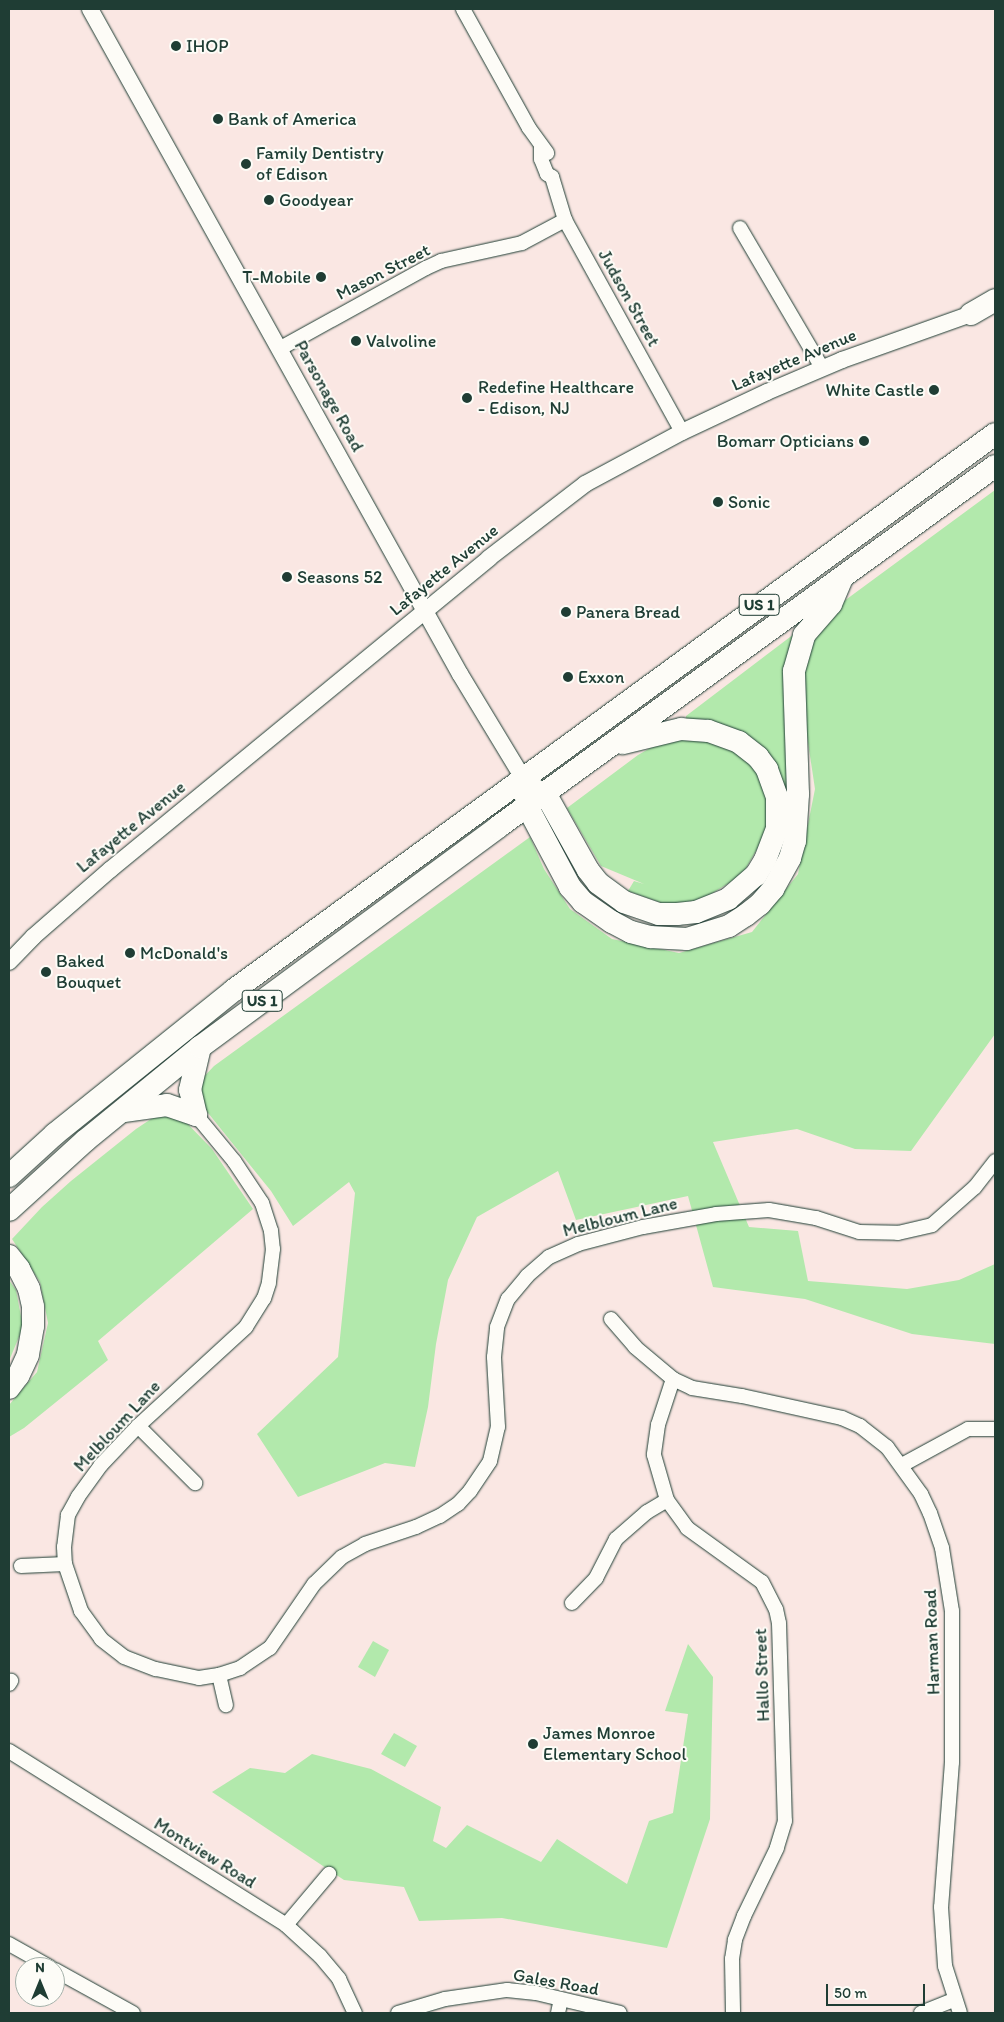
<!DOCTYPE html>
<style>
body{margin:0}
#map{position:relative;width:1004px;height:2022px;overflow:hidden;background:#fae7e3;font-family:Itim,sans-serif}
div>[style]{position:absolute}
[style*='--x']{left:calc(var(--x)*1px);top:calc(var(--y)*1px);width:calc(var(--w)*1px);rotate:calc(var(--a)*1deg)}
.green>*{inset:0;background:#b2e9ac}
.roads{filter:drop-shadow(0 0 1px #1f3d34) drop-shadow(0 0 1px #1f3d34)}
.minor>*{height:14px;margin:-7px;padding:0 7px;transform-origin:7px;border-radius:7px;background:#fdfcf7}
.tertiary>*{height:16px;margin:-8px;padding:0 8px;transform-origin:8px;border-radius:8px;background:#fdfcf7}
.trunk>*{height:22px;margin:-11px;padding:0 11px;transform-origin:11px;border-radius:11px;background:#fdfcf7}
.dots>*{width:14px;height:14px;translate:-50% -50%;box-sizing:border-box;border:2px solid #fdfcf7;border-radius:50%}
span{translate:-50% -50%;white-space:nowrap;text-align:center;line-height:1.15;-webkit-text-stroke:4px #fdfcf7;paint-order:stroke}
.shield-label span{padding:1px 4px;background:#fdfcf7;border:1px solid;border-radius:4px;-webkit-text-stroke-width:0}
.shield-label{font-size:16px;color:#1f3d34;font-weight:700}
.poi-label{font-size:18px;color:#1f3d34}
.left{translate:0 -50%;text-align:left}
.right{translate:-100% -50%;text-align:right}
.street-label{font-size:18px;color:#1f3d34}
.frame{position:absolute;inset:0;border:10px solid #1f3d34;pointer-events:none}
.north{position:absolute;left:15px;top:1957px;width:50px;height:50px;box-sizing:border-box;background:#fdfcf7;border:1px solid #a4b0a9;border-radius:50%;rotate:0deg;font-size:14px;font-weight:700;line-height:20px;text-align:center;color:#1f3d34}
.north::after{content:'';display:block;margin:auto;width:18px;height:22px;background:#1f3d34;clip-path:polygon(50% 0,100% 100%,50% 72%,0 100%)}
.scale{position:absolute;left:826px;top:1984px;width:99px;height:22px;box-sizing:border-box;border:2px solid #1f3d34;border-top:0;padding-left:6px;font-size:15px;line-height:18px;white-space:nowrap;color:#1f3d34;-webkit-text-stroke:4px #fdfcf7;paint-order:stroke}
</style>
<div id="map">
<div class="green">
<i style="clip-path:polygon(995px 490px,995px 1034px,911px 1151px,855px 1149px,797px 1129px,713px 1142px,749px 1227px,798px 1231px,808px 1281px,907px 1289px,959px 1280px,995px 1264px,995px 1344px,912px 1334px,805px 1299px,713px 1287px,688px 1196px,576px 1220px,558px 1171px,477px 1217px,448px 1280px,436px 1344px,428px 1407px,415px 1467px,385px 1463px,298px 1497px,257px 1434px,338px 1357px,355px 1193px,349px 1182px,293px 1226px,271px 1191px,200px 1103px,196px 1085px,214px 1066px,530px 837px,544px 869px,570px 909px,612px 939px,679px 953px,752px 932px,798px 874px,815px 789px,804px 716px,802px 678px,812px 632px,836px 607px)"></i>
<i style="clip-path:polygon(794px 634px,788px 801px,775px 768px,686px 720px,686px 716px)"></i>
<i style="clip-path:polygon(685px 737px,736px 748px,760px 770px,769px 799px,768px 830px,742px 875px,698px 902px,667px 905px,628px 891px,634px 881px,644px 884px,601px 866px,567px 808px,638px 755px,657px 744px)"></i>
<i style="clip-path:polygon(163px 1111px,180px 1116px,212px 1149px,253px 1209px,98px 1341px,108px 1360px,24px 1428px,9px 1437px,9px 1405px,37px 1372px,48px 1323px,40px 1282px,12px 1239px,42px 1207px,71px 1181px,136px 1129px)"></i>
<i style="clip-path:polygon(9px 1280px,16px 1290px,23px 1327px,9px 1361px)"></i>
<i style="clip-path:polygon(373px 1641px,389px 1650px,375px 1677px,358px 1667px)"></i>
<i style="clip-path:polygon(688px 1644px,713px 1677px,710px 1819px,667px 1948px,502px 1918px,419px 1921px,404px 1887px,344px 1880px,212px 1792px,250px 1768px,285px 1773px,312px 1754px,371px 1769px,441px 1807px,433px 1841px,446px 1848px,467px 1825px,541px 1862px,557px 1839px,627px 1884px,649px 1821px,673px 1813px,688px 1714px,665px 1711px)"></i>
<i style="clip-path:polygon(394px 1733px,417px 1746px,405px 1767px,381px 1754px)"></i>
</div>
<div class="roads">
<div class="minor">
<i style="--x:463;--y:9;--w:136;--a:61"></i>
<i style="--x:529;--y:128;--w:31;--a:54"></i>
<i style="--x:541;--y:147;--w:12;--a:90"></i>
<i style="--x:541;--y:159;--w:16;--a:68"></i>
<i style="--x:547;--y:174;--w:6;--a:31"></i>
<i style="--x:552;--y:177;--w:45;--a:73.2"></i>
<i style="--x:565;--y:220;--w:242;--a:61.1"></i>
<i style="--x:740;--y:228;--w:162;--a:59.6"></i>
<i style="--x:279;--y:349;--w:168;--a:-28.9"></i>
<i style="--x:426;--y:268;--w:17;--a:-25"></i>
<i style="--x:441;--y:261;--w:83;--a:-12.5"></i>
<i style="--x:522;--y:243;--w:49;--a:-28.1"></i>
<i style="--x:196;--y:1115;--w:60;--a:50.4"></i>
<i style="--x:234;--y:1161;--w:50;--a:56.3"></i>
<i style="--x:262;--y:1203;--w:29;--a:72"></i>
<i style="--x:271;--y:1231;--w:18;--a:84"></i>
<i style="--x:273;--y:1249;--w:34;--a:97"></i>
<i style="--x:269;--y:1283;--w:16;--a:108"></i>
<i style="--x:264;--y:1298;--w:34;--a:122"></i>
<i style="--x:246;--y:1327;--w:147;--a:137.5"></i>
<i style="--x:138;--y:1426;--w:54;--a:133.5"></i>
<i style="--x:101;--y:1465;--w:39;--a:126"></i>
<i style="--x:78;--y:1497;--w:21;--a:119"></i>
<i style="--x:68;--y:1515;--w:32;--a:97"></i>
<i style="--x:64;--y:1547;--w:17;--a:87"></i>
<i style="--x:65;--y:1564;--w:50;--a:71.2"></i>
<i style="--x:81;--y:1611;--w:34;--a:54"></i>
<i style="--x:101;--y:1639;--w:29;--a:38"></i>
<i style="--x:124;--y:1657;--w:34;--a:21"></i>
<i style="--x:156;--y:1669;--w:44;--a:11.8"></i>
<i style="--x:199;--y:1678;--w:20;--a:-9"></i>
<i style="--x:219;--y:1675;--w:22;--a:-18"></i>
<i style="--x:240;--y:1668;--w:36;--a:-34"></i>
<i style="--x:270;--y:1648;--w:78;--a:-55.5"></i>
<i style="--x:314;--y:1584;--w:39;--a:-44"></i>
<i style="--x:342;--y:1557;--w:26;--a:-29"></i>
<i style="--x:365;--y:1544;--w:54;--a:-18.4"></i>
<i style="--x:416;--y:1527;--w:26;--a:-25"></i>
<i style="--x:440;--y:1516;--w:22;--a:-34"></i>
<i style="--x:458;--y:1504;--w:18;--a:-47"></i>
<i style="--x:470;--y:1491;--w:36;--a:-56"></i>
<i style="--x:490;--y:1461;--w:35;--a:-77"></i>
<i style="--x:498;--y:1427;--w:70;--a:-93.3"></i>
<i style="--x:494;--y:1357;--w:30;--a:-84"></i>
<i style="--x:497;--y:1327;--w:30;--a:-69"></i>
<i style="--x:508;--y:1299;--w:30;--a:-50"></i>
<i style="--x:527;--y:1276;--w:29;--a:-41"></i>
<i style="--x:549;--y:1257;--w:32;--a:-24"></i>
<i style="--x:578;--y:1244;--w:67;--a:-14.7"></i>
<i style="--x:643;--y:1227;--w:74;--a:-10.1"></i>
<i style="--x:716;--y:1214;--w:53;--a:-4.3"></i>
<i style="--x:769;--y:1210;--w:48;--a:9.7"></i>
<i style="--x:816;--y:1218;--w:45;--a:18"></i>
<i style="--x:859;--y:1232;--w:39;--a:1"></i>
<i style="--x:898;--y:1233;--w:35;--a:-13"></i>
<i style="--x:932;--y:1225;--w:57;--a:-41.5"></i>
<i style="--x:975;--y:1187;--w:33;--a:-52"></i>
<i style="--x:611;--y:1319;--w:37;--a:49"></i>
<i style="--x:635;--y:1347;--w:50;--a:40.1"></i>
<i style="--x:673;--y:1379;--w:21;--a:25"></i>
<i style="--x:692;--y:1388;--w:51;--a:9.1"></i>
<i style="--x:742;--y:1396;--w:102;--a:12.4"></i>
<i style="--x:842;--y:1418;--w:20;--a:24"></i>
<i style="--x:860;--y:1426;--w:34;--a:38"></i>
<i style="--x:887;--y:1447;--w:58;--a:54.1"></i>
<i style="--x:921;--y:1494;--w:21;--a:65"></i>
<i style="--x:930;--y:1513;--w:37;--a:71"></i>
<i style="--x:942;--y:1548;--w:64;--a:81"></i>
<i style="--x:952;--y:1611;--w:151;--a:90"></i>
<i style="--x:952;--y:1762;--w:145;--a:94.3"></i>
<i style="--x:941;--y:1907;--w:59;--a:86.1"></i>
<i style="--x:945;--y:1966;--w:49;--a:72.3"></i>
<i style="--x:673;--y:1379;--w:48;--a:108.1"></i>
<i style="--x:658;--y:1425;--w:30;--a:98"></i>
<i style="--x:654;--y:1455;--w:47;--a:73.9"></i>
<i style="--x:667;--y:1500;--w:34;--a:54"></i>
<i style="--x:687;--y:1528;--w:92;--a:35.8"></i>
<i style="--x:762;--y:1582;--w:30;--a:63"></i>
<i style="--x:776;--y:1609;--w:14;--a:78"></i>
<i style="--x:779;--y:1623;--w:198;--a:88.3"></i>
<i style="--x:785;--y:1821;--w:28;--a:107"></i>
<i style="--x:777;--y:1848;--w:76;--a:115.9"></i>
<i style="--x:744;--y:1916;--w:26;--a:111"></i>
<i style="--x:735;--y:1940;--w:19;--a:99"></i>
<i style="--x:732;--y:1959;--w:54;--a:88.9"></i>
<i style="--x:138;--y:1426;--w:81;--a:45"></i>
<i style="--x:902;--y:1465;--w:75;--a:-28.6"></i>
<i style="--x:968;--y:1429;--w:27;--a:0"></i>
<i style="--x:21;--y:1566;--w:44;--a:-2.6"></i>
<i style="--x:572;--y:1603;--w:35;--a:-46"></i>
<i style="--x:596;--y:1578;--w:44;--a:-62.9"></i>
<i style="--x:616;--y:1539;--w:41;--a:-41.1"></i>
<i style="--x:647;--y:1512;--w:23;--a:-31"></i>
<i style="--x:219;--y:1675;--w:31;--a:77"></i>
<i style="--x:9;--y:1684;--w:4;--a:-56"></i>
<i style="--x:9;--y:1751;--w:327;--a:32.1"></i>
<i style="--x:286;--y:1925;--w:46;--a:42.4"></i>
<i style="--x:320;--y:1956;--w:30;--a:50"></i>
<i style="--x:339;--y:1979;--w:38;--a:65"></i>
<i style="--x:286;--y:1925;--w:67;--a:-49.9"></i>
<i style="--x:9;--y:1944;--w:47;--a:29.3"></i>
<i style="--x:55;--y:1970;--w:89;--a:28.9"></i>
<i style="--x:398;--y:2013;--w:49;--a:-16.6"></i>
<i style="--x:445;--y:1999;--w:63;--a:-8.3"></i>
<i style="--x:507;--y:1990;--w:29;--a:6"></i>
<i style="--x:536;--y:1993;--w:86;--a:13.4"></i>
<i style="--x:558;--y:2013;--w:14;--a:-78"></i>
<i style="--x:921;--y:2013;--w:35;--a:-22"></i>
</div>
<div class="tertiary">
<i style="--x:90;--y:9;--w:761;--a:60.91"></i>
<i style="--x:460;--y:674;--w:122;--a:58.8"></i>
<i style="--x:523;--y:778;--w:27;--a:34"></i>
<i style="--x:9;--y:962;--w:35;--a:-46"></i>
<i style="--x:33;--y:937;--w:103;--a:-41.1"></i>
<i style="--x:111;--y:869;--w:489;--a:-39.4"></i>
<i style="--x:489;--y:558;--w:121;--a:-37.6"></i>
<i style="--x:585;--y:484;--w:110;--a:-28.2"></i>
<i style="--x:682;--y:432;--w:94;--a:-25.2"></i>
<i style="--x:767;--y:392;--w:82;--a:-23.1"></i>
<i style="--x:842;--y:360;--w:137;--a:-19.6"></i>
</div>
<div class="trunk">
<i style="--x:971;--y:314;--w:28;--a:-30"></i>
<i style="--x:525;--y:791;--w:15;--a:82"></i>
<i style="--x:527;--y:806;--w:92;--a:62"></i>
<i style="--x:570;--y:887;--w:20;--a:49"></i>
<i style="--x:583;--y:902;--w:35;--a:35"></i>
<i style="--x:612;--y:922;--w:21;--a:28"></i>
<i style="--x:631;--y:932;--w:20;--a:15"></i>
<i style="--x:650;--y:937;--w:37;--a:3"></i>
<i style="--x:687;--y:939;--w:44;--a:-17.2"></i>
<i style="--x:729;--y:926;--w:20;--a:-33"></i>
<i style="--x:746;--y:915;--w:18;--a:-38"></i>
<i style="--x:760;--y:904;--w:20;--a:-49"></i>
<i style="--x:773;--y:889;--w:35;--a:-61"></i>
<i style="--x:790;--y:858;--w:18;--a:-74"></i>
<i style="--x:795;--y:841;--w:47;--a:-86.3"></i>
<i style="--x:798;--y:794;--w:123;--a:-91.9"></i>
<i style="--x:794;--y:671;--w:37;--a:-74"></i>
<i style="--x:804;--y:635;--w:41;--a:-48.9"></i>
<i style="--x:831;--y:604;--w:26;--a:-67"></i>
<i style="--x:545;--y:793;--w:88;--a:60.8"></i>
<i style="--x:588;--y:870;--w:16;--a:52"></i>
<i style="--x:598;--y:883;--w:32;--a:36"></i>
<i style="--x:624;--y:902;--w:37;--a:19"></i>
<i style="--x:659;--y:914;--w:18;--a:0"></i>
<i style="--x:677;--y:914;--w:19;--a:-6"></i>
<i style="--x:696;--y:912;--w:35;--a:-22"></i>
<i style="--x:728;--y:899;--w:37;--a:-41"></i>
<i style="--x:756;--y:875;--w:17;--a:-59"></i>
<i style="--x:765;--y:860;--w:34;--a:-69"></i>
<i style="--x:777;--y:828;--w:31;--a:-90"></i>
<i style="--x:777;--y:797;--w:30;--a:-110"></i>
<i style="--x:767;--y:769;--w:15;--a:-127"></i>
<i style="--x:758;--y:757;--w:24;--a:-142"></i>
<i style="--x:739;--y:742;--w:33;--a:-160"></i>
<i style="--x:708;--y:731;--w:27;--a:-176"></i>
<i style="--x:681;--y:729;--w:60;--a:166.4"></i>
<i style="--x:124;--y:1111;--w:43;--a:-7.9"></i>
<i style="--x:167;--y:1105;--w:31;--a:19"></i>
<i style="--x:196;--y:1115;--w:26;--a:-103"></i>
<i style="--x:190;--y:1090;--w:44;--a:-76.9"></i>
<i style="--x:9;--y:1176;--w:62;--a:-42.4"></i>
<i style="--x:55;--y:1134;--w:230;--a:-38.8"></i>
<i style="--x:234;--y:990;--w:942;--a:-36.15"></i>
<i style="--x:9;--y:1210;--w:104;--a:-42.3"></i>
<i style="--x:86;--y:1140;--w:147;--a:-39.2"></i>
<i style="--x:200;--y:1047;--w:370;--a:-36.4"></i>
<i style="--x:498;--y:827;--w:614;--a:-35.99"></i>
<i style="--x:9;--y:1256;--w:16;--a:52"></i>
<i style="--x:19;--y:1269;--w:22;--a:63"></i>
<i style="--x:29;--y:1289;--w:18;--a:77"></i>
<i style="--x:33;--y:1307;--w:19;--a:90"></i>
<i style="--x:33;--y:1326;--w:29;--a:100"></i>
<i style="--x:28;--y:1355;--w:23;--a:115"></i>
<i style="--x:18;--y:1376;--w:15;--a:127"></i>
</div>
</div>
<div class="dots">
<i style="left:176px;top:46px;background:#1f3d34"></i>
<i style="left:218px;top:119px;background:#1f3d34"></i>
<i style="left:246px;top:164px;background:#1f3d34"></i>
<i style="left:269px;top:200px;background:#1f3d34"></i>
<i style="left:321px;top:277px;background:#1f3d34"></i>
<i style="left:356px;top:341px;background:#1f3d34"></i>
<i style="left:934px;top:390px;background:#1f3d34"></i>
<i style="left:467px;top:398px;background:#1f3d34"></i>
<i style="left:864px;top:441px;background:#1f3d34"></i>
<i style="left:718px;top:502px;background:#1f3d34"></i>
<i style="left:287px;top:577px;background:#1f3d34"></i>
<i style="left:566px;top:612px;background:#1f3d34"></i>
<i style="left:568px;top:677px;background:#1f3d34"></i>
<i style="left:130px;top:953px;background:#1f3d34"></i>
<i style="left:46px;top:972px;background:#1f3d34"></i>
<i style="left:533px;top:1744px;background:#1f3d34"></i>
</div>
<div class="shield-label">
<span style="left:759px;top:605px">US 1</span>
<span style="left:262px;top:1001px">US 1</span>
</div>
<div class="poi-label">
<span class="left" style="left:186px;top:46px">IHOP</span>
<span class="left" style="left:228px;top:119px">Bank of America</span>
<span class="left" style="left:256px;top:164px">Family Dentistry<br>of Edison</span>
<span class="left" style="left:279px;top:200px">Goodyear</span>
<span class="right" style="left:311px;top:277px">T-Mobile</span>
<span class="left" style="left:366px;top:341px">Valvoline</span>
<span class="left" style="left:478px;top:398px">Redefine Healthcare<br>- Edison, NJ</span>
<span class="right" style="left:924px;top:390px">White Castle</span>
<span class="right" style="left:854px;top:441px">Bomarr Opticians</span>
<span class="left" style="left:728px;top:502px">Sonic</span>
<span class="left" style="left:297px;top:577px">Seasons 52</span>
<span class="left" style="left:576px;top:612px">Panera Bread</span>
<span class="left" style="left:578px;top:677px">Exxon</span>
<span class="left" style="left:140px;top:953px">McDonald's</span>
<span class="left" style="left:56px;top:972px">Baked<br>Bouquet</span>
<span class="left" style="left:543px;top:1744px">James Monroe<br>Elementary School</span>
</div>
<div class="street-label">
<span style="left:383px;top:272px;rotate:-27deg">Mason Street</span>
<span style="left:629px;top:298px;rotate:61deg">Judson Street</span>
<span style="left:794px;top:360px;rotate:-23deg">Lafayette Avenue</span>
<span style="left:329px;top:396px;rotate:61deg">Parsonage Road</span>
<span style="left:444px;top:570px;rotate:-39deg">Lafayette Avenue</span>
<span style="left:131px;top:827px;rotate:-39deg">Lafayette Avenue</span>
<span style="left:620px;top:1217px;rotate:-14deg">Melbloum Lane</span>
<span style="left:117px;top:1426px;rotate:-47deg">Melbloum Lane</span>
<span style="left:932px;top:1642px;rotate:-92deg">Harman Road</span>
<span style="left:762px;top:1675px;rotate:-92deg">Hallo Street</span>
<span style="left:205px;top:1853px;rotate:32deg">Montview Road</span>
<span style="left:556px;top:1982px;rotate:10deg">Gales Road</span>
</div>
<div class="frame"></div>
<div class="north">N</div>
<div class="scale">50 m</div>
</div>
